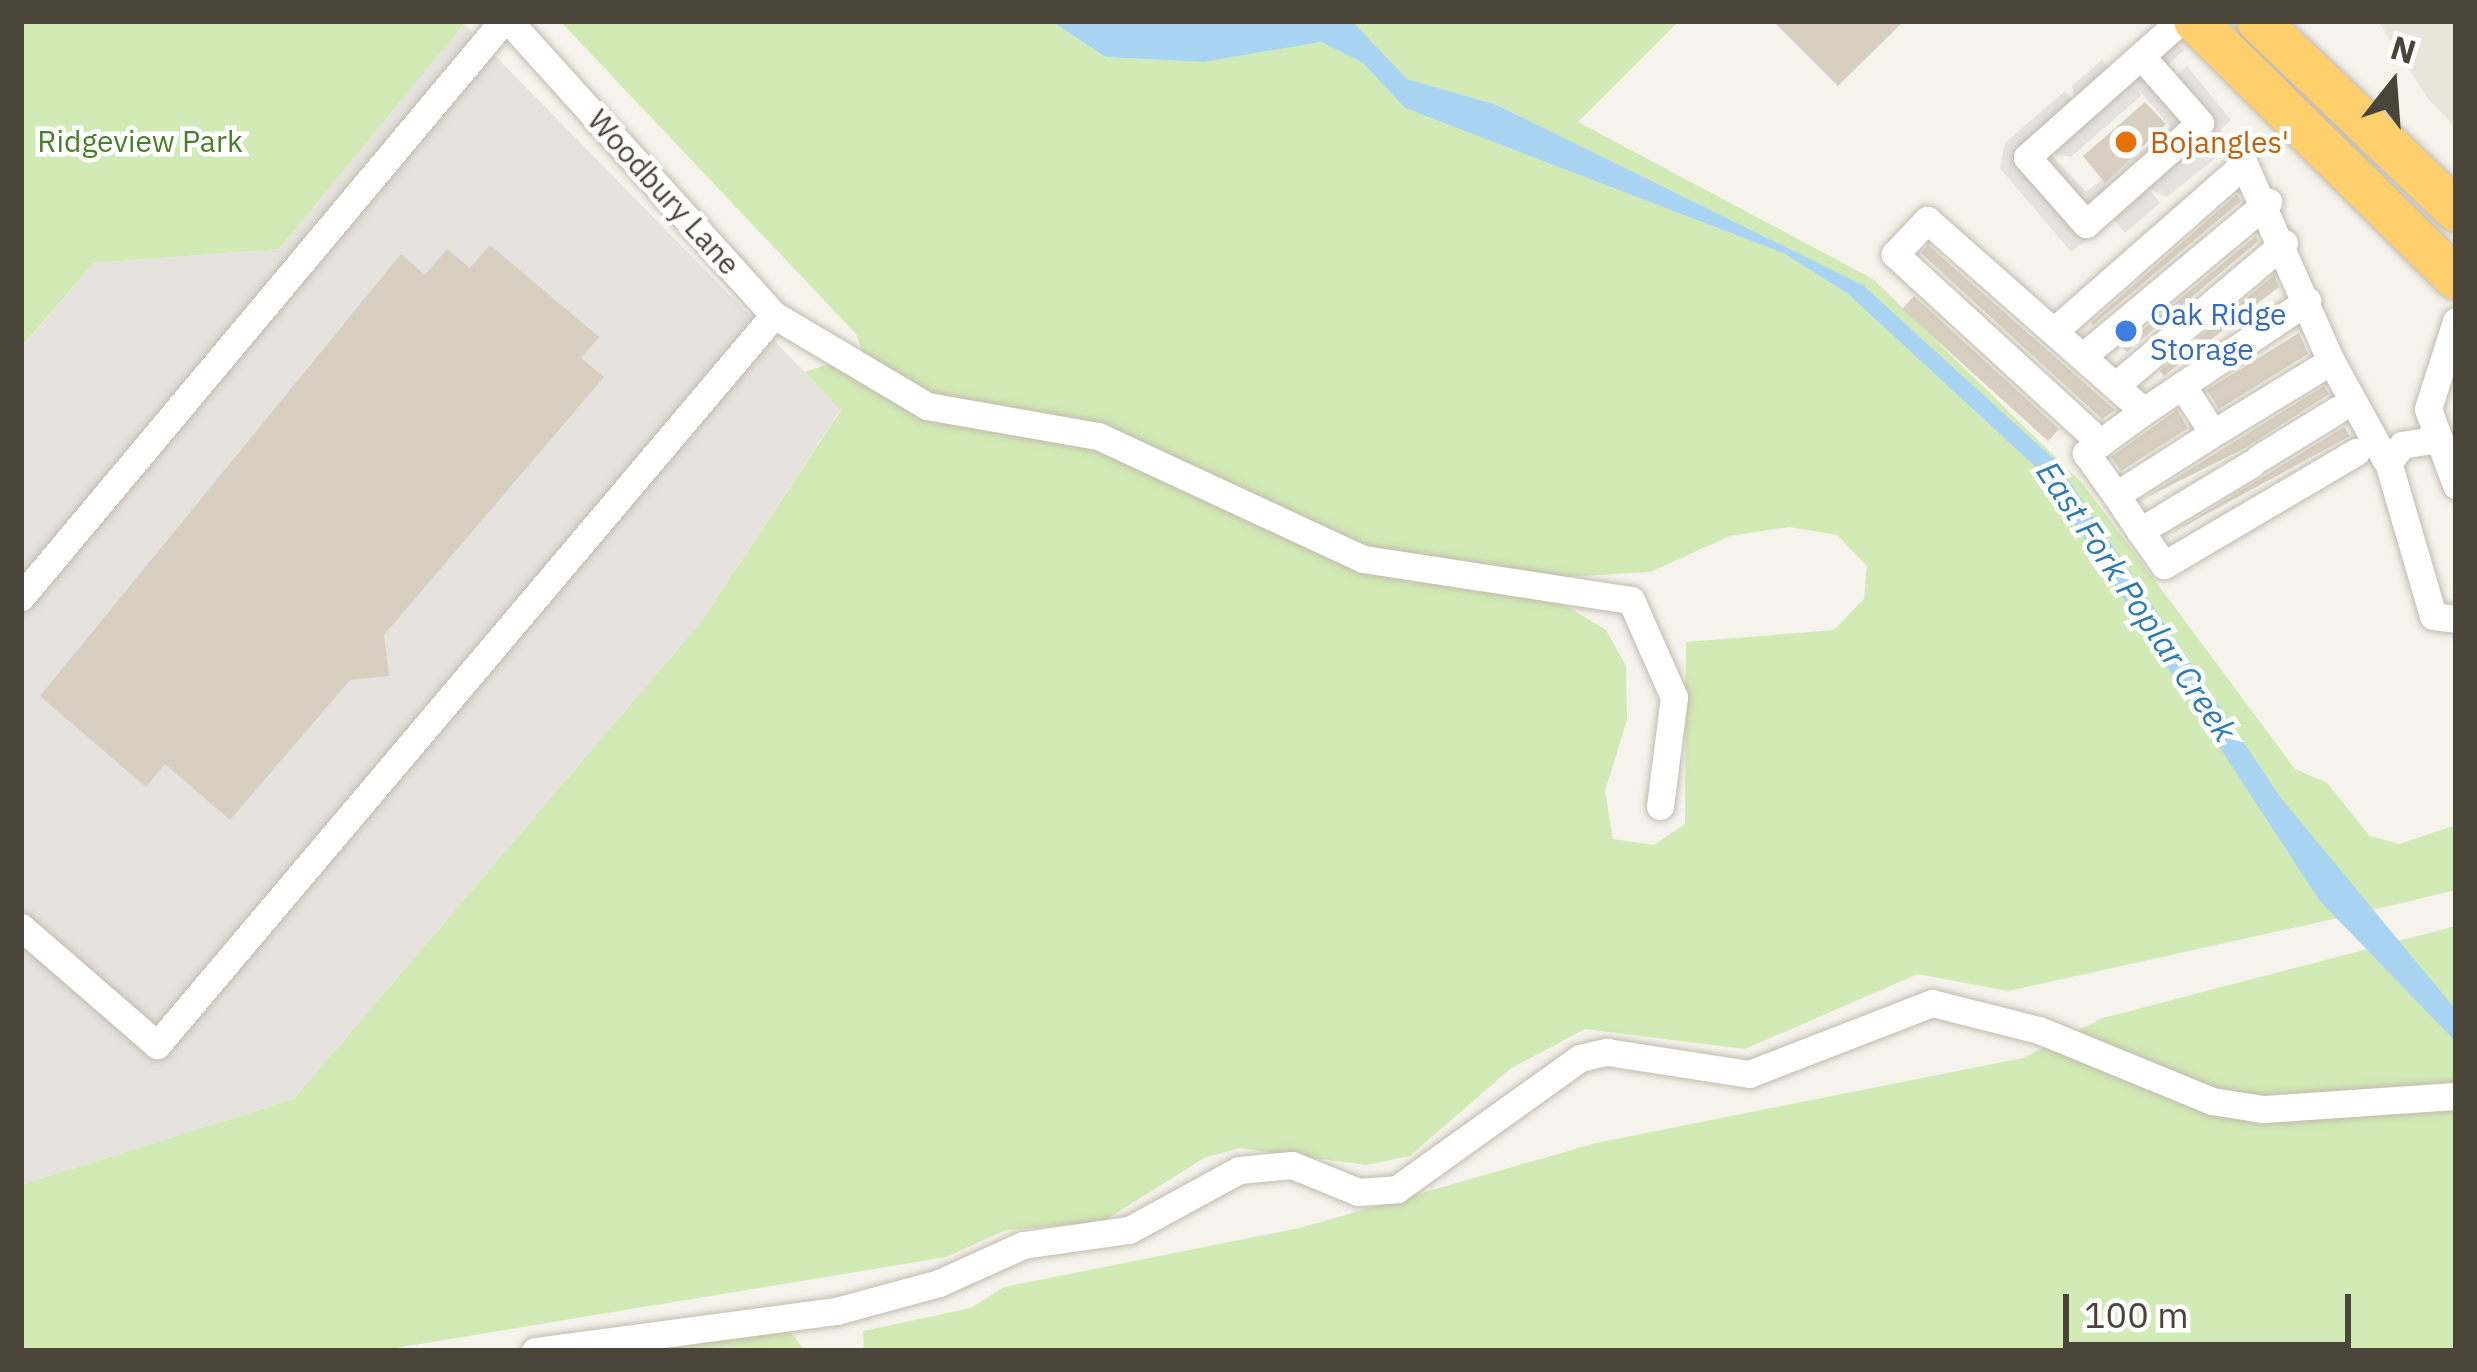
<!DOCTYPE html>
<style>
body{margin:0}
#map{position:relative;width:2477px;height:1372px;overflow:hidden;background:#f6f3ec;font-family:"IBM Plex Sans",sans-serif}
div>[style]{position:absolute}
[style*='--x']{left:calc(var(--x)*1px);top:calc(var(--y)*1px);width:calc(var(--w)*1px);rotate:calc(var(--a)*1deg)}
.residential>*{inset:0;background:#eae5da}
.industrial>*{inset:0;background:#e6e2dd}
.green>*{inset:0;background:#d2eab5}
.parking>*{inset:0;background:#e5e3e0}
.water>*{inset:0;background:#a9d4f2}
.building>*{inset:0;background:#d8cfc1}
.roads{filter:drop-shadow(0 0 3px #c2bbae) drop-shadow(0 0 3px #c2bbae)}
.minor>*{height:27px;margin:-13.5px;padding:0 13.5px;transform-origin:13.5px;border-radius:13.5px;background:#fff}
.highway>*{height:42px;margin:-21px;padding:0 21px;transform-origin:21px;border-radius:21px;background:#ffcf6e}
.dots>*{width:33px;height:33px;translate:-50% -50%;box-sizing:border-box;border:6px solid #fff;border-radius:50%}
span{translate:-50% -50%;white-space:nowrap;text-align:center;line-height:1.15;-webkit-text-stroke:9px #fff;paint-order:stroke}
.park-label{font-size:30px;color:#4a7f2a}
.food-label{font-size:30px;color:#c56008}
.left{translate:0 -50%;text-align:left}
.street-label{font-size:30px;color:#4b4439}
.shop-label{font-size:30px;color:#366cbe}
.water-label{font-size:33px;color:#2e7ab2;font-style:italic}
.frame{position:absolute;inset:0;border:24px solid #4b4439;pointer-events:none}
.north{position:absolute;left:2333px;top:24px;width:120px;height:120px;-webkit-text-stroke:9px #fff;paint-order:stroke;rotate:17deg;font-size:33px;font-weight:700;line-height:48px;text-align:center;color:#4b4439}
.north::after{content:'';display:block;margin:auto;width:42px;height:54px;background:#4b4439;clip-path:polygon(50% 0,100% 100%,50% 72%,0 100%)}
.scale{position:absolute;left:2063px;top:1294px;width:288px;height:54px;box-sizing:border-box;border:6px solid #4b4439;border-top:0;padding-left:15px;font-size:36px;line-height:42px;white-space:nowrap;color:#4b4439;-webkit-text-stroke:9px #fff;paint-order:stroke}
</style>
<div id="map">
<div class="residential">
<i style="clip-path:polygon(2378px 21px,2456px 21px,2456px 128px,2428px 99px)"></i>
</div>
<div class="industrial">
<i style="clip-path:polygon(464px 24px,841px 409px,701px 622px,294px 1099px,21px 1185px,21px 348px,94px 263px,279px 249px)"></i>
</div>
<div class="green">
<i style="clip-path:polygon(21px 21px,461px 21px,464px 24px,279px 249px,94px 263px,21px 347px)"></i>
<i style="clip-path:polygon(evenodd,560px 21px,1051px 21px,1106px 57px,1203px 62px,1321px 42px,1363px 63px,1405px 108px,1785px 254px,1848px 294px,2040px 471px,2338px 918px,2008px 991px,1918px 974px,1745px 1049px,1585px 1029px,1510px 1069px,1410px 1156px,1366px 1165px,1240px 1148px,1204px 1158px,1102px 1222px,1006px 1230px,946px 1257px,378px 1351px,21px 1351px,21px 1185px,294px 1099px,701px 622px,841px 410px,805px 372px,863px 353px,856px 334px,560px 21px,1789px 527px,1837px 535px,1867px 566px,1864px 599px,1834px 630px,1686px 642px,1685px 824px,1654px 845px,1613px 839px,1605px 791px,1627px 720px,1626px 666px,1606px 630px,1563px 604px,1563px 577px,1650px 572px,1730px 536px,1789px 527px)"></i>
<i style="clip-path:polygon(1352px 21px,1679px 21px,1578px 122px,1873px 279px,2083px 484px,2295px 769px,2327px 783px,2370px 836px,2399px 844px,2456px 825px,2456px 890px,2372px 910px,2281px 798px,2056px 461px,1863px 285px,1497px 105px,1407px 79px)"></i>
<i style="clip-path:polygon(2456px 926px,2456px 1351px,864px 1351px,863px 1331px,971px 1308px,1004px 1287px,1300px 1228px,1596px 1143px,2023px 1058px,2103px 1018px)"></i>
<i style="clip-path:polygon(789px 1330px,805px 1351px,640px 1351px,735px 1336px)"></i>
</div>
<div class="parking">
<i style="clip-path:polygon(evenodd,2155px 26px,2184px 50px,2167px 66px,2174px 77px,2187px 66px,2231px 120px,2221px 129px,2228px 148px,2167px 197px,2149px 189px,2160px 203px,2125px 233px,2113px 219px,2071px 252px,2000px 168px,2005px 143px,2065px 91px,2076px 104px,2072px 86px,2102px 60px,2112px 72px,2155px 26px,2134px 84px,2171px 128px,2086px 192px,2050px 153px,2071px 157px,2142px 95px,2134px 84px)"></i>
</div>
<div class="water">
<i style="clip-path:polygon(1051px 21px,1352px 21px,1407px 79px,1497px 105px,1863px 285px,2056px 461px,2281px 798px,2456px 1010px,2456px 1042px,2319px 900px,2040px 471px,1848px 294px,1785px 254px,1405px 108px,1363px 63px,1321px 42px,1203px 62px,1106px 57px)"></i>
</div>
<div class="building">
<i style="clip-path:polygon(1773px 21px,1904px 21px,1838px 86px)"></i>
<i style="clip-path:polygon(2145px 102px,2166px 124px,2105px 183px,2083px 156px)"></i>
<i style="clip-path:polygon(2237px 194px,2241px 201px,2093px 325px,2091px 323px)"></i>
<i style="clip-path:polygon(2256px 236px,2258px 241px,2127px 352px,2122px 347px)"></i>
<i style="clip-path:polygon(490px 245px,599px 337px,581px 358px,604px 377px,384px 635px,389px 676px,350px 680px,230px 820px,165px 764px,146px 787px,40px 696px,401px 254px,425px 275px,447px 249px,470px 268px)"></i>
<i style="clip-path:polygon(1928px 245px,2115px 410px,2102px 419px,1921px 253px)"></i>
<i style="clip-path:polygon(2274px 275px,2279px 287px,2164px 376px,2160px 371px)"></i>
<i style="clip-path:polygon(1914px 296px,2059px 429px,2048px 441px,1902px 309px)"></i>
<i style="clip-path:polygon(2299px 333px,2308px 354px,2219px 409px,2207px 390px)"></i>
<i style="clip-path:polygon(2324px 386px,2329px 394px,2245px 448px,2141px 500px)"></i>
<i style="clip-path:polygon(2177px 410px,2188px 428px,2121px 471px,2111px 457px)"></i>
<i style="clip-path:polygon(2344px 427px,2350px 436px,2166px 536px,2260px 479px)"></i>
</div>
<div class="roads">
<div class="minor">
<i style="--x:509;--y:21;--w:396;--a:48"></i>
<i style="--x:774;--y:315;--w:178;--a:30.7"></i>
<i style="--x:927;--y:406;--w:174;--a:10"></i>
<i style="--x:1098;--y:436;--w:292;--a:24.9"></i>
<i style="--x:1363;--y:559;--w:271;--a:8.7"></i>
<i style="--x:1631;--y:600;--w:106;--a:66.1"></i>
<i style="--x:1674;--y:697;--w:110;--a:97.3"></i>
<i style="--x:2141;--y:56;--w:89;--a:48.6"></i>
<i style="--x:2200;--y:123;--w:152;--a:138.5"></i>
<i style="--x:2086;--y:224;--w:89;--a:-131.4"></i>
<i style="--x:2027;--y:157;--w:205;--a:-41.6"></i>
<i style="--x:2456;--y:321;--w:92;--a:107.7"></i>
<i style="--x:2428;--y:409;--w:81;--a:69.8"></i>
<i style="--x:2054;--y:331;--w:253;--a:-41.3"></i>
<i style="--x:2244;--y:164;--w:215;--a:66.2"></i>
<i style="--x:2331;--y:361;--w:138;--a:148.6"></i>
<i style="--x:2213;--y:433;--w:57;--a:-122.9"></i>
<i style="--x:2083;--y:356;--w:241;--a:-39.8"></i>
<i style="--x:2331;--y:361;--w:112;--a:61.1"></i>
<i style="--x:2116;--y:385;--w:220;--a:-40.2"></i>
<i style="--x:2144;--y:411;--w:72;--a:144.1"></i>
<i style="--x:2086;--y:453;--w:52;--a:54.5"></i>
<i style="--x:2116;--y:495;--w:115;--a:-32.6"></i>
<i style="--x:2439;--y:439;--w:37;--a:171"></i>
<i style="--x:2402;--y:445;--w:22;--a:129"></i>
<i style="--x:2388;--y:462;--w:160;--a:73.7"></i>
<i style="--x:2433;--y:616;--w:23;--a:7"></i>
<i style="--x:2101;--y:443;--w:280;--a:-137.5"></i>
<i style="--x:1895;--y:254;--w:47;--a:-46.7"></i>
<i style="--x:1927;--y:220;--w:289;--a:41.4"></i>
<i style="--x:2144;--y:411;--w:197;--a:-34"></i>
<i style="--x:2259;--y:458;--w:92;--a:-31.6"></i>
<i style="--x:2116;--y:495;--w:43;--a:56.3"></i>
<i style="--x:2140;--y:531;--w:130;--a:-31.1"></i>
<i style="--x:2140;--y:531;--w:42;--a:54.8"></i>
<i style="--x:2164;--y:565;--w:223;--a:-30.5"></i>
<i style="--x:21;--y:597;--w:751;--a:-50.08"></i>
<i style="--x:21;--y:927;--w:180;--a:40.9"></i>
<i style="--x:157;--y:1045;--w:956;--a:-49.8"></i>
<i style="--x:535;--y:1351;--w:304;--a:-7.6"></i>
<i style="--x:836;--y:1311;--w:107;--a:-15.2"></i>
<i style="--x:939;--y:1283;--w:92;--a:-24.3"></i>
<i style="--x:1023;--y:1245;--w:107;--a:-8.1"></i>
<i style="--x:1129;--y:1230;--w:125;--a:-28.6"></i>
<i style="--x:1239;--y:1170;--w:53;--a:-5.4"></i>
<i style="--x:1292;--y:1165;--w:71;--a:22.2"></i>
<i style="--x:1358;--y:1192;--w:39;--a:-4"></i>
<i style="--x:1397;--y:1189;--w:225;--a:-35.6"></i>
<i style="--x:1580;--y:1058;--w:28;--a:-13"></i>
<i style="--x:1607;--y:1052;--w:144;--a:8.8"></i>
<i style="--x:1749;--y:1074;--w:196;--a:-21.2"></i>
<i style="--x:1932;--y:1003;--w:110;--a:14.2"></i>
<i style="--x:2039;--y:1030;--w:187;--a:22.3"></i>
<i style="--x:2212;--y:1101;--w:52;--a:8.9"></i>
<i style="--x:2263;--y:1109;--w:193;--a:-3.9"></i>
</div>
<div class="highway">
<i style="--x:2195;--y:21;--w:366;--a:44.6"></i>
<i style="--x:2258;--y:21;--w:274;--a:43.7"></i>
</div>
</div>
<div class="dots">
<i style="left:2126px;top:142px;background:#e8710a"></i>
<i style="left:2126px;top:331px;background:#3f7fe0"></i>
</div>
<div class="park-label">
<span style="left:140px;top:141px">Ridgeview Park</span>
</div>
<div class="food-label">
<span class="left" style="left:2150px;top:142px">Bojangles'</span>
</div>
<div class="street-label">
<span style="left:664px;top:192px;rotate:48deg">Woodbury Lane</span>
</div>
<div class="shop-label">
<span class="left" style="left:2150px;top:331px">Oak Ridge<br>Storage</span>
</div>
<div class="water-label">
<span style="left:2137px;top:601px;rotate:56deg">East Fork Poplar Creek</span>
</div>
<div class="frame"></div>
<div class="north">N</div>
<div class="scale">100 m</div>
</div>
